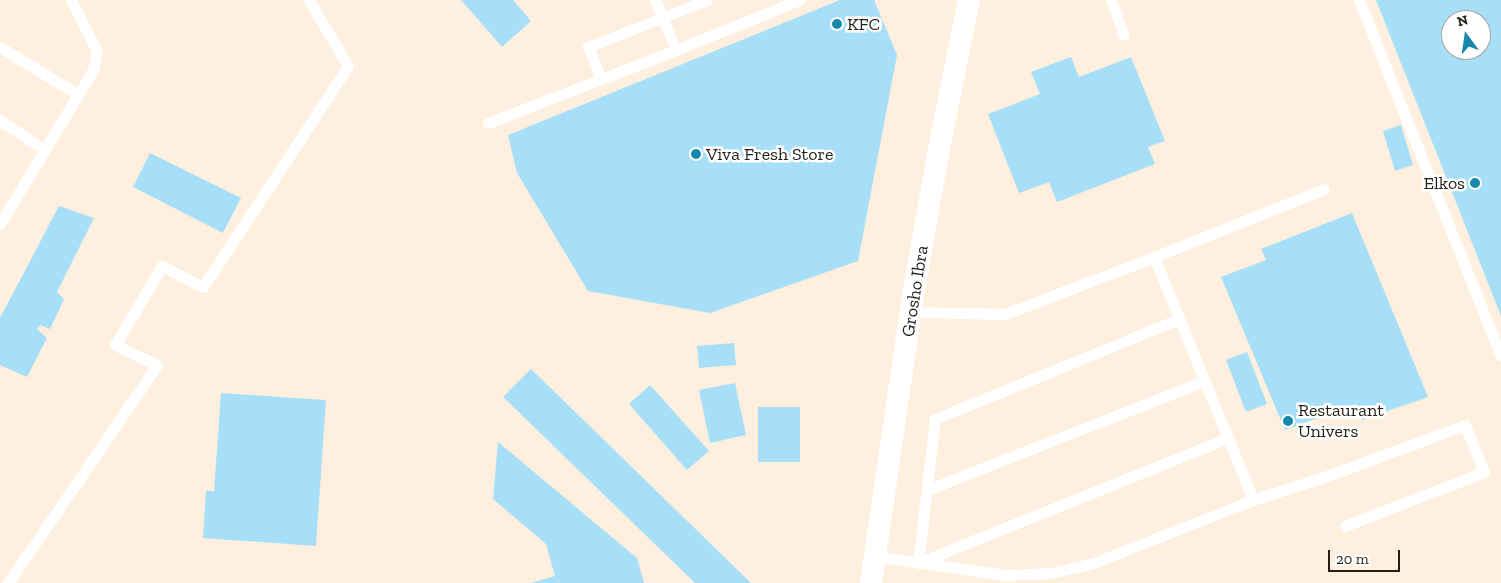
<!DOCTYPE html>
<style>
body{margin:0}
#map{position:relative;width:1501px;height:583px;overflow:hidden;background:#ffefde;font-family:"Zilla Slab",serif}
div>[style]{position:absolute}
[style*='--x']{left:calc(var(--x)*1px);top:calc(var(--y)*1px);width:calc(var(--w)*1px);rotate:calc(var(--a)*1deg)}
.building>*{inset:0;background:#a6dff7}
.service>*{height:11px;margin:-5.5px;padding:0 5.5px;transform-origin:5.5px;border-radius:5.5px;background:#fff}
.minor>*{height:22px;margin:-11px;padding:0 11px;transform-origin:11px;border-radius:11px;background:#fff}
.dots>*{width:14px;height:14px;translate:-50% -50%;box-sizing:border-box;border:2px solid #fff;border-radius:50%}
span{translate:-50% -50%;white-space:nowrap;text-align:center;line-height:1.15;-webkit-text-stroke:5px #fff;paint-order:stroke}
.poi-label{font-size:18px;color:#241e18}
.left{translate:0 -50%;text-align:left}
.right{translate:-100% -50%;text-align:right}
.street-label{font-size:18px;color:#241e18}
.north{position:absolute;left:1441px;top:10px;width:50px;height:50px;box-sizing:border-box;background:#fff;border:1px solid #a7a5a3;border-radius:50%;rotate:346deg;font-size:14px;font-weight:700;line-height:20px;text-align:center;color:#241e18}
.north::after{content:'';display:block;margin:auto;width:18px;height:22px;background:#1689ad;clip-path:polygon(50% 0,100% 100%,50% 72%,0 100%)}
.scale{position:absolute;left:1328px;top:550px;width:72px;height:22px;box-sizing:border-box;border:2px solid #241e18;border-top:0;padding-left:6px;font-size:15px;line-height:18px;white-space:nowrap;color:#241e18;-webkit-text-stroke:4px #fff;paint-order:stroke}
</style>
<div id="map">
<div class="building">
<i style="clip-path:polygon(461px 0,513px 0,531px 21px,502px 47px)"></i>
<i style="clip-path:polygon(840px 0,874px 0,897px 55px,858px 261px,710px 313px,588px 291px,517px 173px,508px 135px)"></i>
<i style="clip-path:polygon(evenodd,1376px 0,1501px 0,1501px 316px,1376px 0,1451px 20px,1481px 20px,1481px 50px,1451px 50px,1451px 20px)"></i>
<i style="clip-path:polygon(1071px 57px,1079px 77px,1131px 57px,1165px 141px,1148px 147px,1155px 164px,1057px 202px,1049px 182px,1019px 193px,988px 114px,1040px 94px,1031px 72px)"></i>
<i style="clip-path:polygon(1401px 125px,1413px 165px,1395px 171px,1383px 131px)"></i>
<i style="clip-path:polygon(150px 153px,241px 198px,223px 233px,133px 187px)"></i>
<i style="clip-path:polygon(59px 206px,94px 218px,57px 292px,64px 299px,50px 329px,40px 325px,37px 329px,47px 338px,27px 377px,0 365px,0 318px)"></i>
<i style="clip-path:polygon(1352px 213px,1428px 397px,1362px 420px,1356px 404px,1285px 430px,1221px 277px,1266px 260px,1261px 249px)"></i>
<i style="clip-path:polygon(734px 343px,736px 365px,699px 368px,697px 346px)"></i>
<i style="clip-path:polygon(1247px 352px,1267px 404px,1246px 412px,1226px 360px)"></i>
<i style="clip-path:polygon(531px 369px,751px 583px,695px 583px,503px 397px)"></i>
<i style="clip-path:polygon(735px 383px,746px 435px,710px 443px,699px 390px)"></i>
<i style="clip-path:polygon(650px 385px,709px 451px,687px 470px,629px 404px)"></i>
<i style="clip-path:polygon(221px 393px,326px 400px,316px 546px,203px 538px,206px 491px,214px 491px)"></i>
<i style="clip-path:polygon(758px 407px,800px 407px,800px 462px,758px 462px)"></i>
<i style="clip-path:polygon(498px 442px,637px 558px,644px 583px,531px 583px,555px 576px,546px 544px,493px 499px)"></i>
</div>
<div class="service">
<i style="--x:655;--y:0;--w:54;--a:67.2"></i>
<i style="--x:676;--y:50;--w:133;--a:-22.1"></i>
<i style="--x:1111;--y:0;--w:37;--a:70"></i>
<i style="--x:1359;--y:0;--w:383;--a:68.3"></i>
<i style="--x:0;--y:47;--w:92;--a:31.3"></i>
<i style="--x:601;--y:79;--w:35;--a:-112"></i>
<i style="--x:588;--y:47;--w:128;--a:-21.6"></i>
<i style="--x:0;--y:120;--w:54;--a:33.7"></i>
<i style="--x:488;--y:123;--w:202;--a:-21.2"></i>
<i style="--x:0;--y:224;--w:180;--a:-58.9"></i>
<i style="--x:93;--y:70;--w:19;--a:-78"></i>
<i style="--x:97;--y:51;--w:57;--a:-117"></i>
<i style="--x:1154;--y:257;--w:183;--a:-21.8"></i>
<i style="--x:911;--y:312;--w:94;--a:1.2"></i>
<i style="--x:1005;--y:314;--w:160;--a:-20.9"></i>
<i style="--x:1154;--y:257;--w:262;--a:67.8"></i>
<i style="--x:1253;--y:500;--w:78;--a:-18"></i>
<i style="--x:1327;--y:476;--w:147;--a:-20.3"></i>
<i style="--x:1465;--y:425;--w:51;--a:68"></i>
<i style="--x:1484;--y:472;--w:149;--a:158.8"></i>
<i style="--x:1179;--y:319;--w:264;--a:157.7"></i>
<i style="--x:935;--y:419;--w:145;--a:96.7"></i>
<i style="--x:918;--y:563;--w:334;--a:-22"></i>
<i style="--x:927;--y:490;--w:298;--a:-21.5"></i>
<i style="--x:874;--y:556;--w:133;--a:8.2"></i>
<i style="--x:1006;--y:575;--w:45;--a:-2.5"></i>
<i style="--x:1051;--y:573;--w:41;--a:-12.7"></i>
<i style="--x:1091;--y:564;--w:174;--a:-21.6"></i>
<i style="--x:8;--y:583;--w:264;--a:-55.6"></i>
<i style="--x:157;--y:365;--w:47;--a:-154.5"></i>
<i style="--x:115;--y:345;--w:92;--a:-59.3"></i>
<i style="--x:162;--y:266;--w:46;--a:27.1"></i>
<i style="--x:203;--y:287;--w:264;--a:-56.7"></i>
<i style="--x:348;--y:66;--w:77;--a:-120.6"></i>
</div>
<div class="minor">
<i style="--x:871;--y:583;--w:291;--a:-81.7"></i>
<i style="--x:913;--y:295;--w:159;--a:-79.9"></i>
<i style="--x:941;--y:138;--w:141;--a:-78.5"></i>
</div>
<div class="dots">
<i style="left:837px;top:24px;background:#1689ad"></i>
<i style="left:696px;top:154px;background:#1689ad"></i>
<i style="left:1475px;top:183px;background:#1689ad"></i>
<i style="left:1288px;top:421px;background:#1689ad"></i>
</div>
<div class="poi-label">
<span class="left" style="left:847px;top:24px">KFC</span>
<span class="left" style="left:706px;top:154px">Viva Fresh Store</span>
<span class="right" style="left:1465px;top:183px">Elkos</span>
<span class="left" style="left:1298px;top:421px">Restaurant<br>Univers</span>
</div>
<div class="street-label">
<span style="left:915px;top:291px;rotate:-81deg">Grosho Ibra</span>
</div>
<div class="north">N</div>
<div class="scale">20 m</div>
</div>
